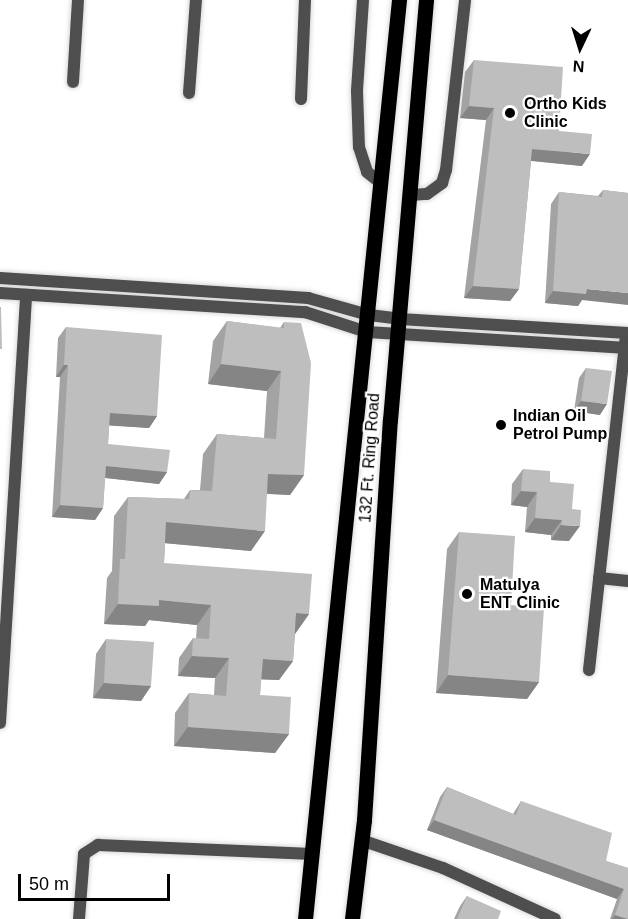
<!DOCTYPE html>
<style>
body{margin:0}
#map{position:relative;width:628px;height:919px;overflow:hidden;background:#fff;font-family:Helvetica,sans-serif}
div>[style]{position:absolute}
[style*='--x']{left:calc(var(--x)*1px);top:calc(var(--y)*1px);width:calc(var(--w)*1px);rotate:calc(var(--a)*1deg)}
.roads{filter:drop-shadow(0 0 2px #dbdbdb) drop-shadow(0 0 2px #dbdbdb)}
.minor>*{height:12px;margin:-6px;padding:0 6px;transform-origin:6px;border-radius:6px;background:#4e4e4e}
.tertiary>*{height:12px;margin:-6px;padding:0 6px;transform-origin:6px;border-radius:6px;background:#4e4e4e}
.primary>*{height:15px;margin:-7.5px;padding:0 7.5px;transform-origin:7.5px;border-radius:7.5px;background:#000}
.wall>*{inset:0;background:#a3a3a3}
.shaded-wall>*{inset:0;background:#858585}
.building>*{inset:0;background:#bebebe}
.dots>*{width:16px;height:16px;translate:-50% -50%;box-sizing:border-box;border:3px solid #fff;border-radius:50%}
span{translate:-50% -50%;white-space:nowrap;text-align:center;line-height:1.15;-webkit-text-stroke:4.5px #fff;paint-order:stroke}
.poi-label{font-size:16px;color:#000;font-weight:700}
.left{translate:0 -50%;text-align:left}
.street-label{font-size:16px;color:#000}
.north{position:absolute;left:550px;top:18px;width:60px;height:60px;-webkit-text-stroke:4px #fff;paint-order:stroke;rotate:184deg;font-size:16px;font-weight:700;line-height:24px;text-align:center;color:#000}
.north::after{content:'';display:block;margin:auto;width:21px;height:27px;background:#000;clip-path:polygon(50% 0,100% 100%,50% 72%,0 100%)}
.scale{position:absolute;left:18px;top:874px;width:152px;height:27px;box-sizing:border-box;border:3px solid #000;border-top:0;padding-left:8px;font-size:18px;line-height:21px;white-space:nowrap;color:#000;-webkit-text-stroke:4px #fff;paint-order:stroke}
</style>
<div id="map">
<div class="roads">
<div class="minor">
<i style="--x:363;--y:0;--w:91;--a:93.8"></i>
<i style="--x:357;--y:91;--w:56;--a:88"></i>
<i style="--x:359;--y:147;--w:26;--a:72"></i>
<i style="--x:367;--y:172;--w:19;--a:39"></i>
<i style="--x:73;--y:82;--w:82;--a:-86.5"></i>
<i style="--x:189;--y:93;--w:93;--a:-85.7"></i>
<i style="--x:301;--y:99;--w:99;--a:-87.7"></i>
<i style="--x:411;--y:195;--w:16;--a:-4"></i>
<i style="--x:427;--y:194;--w:19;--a:-36"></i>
<i style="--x:442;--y:183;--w:14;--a:-73"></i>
<i style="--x:446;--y:170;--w:171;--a:-83.6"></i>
<i style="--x:599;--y:578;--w:29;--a:6"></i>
<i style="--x:589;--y:670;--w:339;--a:-83.7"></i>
<i style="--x:0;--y:723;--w:429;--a:-86.5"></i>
<i style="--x:361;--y:840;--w:87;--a:18.9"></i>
<i style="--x:443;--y:868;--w:123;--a:24.5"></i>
<i style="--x:79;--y:919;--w:65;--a:-85.6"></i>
<i style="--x:84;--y:854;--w:17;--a:-33"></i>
<i style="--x:98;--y:845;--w:215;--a:2.4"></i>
</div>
<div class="tertiary">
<i style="--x:0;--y:278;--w:309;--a:3.7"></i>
<i style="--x:308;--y:298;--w:63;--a:15.6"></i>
<i style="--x:369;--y:315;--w:31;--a:7"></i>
<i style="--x:400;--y:319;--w:228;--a:3.5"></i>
<i style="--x:0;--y:293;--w:306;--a:3.6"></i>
<i style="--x:305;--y:312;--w:65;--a:17.9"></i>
<i style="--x:367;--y:332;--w:261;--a:3.5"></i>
</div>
<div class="primary">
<i style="--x:305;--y:919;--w:924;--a:-84.16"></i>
<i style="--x:352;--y:919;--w:100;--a:-83.1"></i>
<i style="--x:364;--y:820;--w:401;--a:-86.3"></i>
<i style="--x:390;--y:420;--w:422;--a:-85.1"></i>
</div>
</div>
<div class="wall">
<i style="clip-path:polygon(474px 60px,559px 131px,582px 166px,531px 161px,519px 289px,510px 301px,464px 298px,486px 120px,460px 118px,465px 72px)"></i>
<i style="clip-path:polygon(603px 190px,628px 193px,582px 300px,578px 306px,545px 303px,551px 204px,559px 192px,598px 196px)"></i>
<i style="clip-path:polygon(227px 321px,280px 328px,284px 322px,304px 475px,290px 495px,267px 494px,251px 551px,165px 543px,164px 563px,309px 614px,295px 634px,293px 661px,279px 680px,261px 679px,260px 695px,289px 734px,275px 753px,174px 746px,175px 713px,189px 693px,214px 695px,215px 678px,178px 676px,179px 658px,193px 638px,196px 639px,197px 625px,149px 620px,145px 626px,104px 624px,107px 578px,112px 571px,114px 516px,128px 497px,184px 499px,190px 490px,200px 490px,203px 454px,217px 434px,264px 438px,267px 391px,208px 384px,213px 341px)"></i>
<i style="clip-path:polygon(66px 327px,157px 416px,149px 428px,109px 425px,108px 444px,167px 472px,159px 484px,105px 478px,103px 508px,95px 520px,52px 517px,60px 377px,56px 377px,58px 338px)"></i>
<i style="clip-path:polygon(586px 368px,600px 415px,574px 411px,579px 378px)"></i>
<i style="clip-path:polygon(523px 469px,550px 482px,569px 541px,551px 540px,551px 535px,525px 532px,527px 507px,511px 505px,512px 484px)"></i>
<i style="clip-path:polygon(459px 532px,511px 605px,539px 682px,527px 699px,436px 693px,447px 549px)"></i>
<i style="clip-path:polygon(106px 639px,151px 686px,141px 701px,93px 698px,96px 654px)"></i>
<i style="clip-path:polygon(447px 787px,513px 814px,521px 801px,606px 861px,628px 868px,628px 919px,610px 919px,617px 899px,427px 830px,440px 797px)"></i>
<i style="clip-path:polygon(467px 896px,498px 919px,454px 919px,460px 906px)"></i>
</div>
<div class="shaded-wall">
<i style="clip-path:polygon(469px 106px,494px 108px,486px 120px,460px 118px)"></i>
<i style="clip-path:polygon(532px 149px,590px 154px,582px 166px,524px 160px)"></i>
<i style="clip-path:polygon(473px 286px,519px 289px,510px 301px,464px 298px)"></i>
<i style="clip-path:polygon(587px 289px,628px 293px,628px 305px,582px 300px,578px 306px,545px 303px,553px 291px)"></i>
<i style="clip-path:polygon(221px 364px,281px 371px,267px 391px,208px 384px)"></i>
<i style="clip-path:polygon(64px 365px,68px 365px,60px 377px,56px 377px)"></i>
<i style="clip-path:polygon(581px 401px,607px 404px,600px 415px,574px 411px)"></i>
<i style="clip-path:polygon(110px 413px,157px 416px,149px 428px,101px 425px)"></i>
<i style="clip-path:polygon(106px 466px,167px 472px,159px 484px,98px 477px)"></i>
<i style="clip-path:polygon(268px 474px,304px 475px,290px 495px,254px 493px)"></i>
<i style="clip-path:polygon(521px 491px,537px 492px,527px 507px,511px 505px)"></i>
<i style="clip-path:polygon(60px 505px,103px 508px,95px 520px,52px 517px)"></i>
<i style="clip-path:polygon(535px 518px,562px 520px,551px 535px,525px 532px)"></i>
<i style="clip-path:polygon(166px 522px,265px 531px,251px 551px,152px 542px)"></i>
<i style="clip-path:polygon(561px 525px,580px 526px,569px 541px,551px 540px)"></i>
<i style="clip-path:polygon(159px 600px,211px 605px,197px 625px,149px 620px,145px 626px,104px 624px,118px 604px)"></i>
<i style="clip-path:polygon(296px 613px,309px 614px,295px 634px,282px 633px)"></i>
<i style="clip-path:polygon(192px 656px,229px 658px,215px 678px,178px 676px)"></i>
<i style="clip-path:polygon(263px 659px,293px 661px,279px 680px,249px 679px)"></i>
<i style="clip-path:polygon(448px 675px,539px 682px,527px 699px,436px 693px)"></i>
<i style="clip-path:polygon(104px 683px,151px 686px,141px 701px,93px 698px)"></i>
<i style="clip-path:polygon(188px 727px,289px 734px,275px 753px,174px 746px)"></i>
<i style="clip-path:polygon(434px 820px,624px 889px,617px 899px,427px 830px)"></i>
<i style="clip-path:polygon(615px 915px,628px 919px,612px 919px)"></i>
</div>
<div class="building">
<i style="clip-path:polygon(474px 60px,563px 67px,559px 131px,592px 134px,590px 154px,532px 149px,519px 289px,473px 286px,494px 108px,469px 106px)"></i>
<i style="clip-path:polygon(603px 190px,628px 193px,628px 293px,587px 289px,586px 294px,553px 291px,559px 192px,602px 197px)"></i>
<i style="clip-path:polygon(0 307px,1px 307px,2px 349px,0 349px)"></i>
<i style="clip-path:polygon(227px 321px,284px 328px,284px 322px,301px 323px,311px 363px,304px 475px,268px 474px,265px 531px,166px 522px,164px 563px,312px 574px,309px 614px,296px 613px,293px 661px,263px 659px,260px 695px,291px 697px,289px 734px,188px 727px,189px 693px,226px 696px,229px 658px,192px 656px,193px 638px,209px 639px,211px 605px,159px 600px,159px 606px,118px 604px,120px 559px,125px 559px,128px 497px,189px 499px,190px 490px,212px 491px,217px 434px,276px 439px,281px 371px,221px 364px)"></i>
<i style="clip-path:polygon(66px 327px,162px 335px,157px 416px,110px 413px,108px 444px,170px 450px,167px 472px,106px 466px,103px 508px,60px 505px,68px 365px,64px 365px)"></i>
<i style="clip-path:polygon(586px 368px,612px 371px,607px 404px,581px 401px)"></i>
<i style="clip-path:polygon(523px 469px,550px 471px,550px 482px,574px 484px,572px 509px,581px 510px,580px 526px,561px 525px,562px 520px,535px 518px,537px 492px,521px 491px)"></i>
<i style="clip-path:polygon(459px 532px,515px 536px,511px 605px,544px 608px,539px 682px,448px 675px)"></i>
<i style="clip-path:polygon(106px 639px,154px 642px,151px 686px,104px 683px)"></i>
<i style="clip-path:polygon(447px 787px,516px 815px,521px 801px,612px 833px,606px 861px,628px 868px,628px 919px,615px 915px,624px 889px,434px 820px)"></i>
<i style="clip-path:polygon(467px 896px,501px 911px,498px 919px,457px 919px)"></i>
</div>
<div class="dots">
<i style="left:510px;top:113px;background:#000"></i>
<i style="left:501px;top:425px;background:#000"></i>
<i style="left:467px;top:594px;background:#000"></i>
</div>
<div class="poi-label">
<span class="left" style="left:524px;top:113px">Ortho Kids<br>Clinic</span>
<span class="left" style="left:513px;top:425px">Indian Oil<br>Petrol Pump</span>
<span class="left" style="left:480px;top:594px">Matulya<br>ENT Clinic</span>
</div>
<div class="street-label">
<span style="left:370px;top:458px;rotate:-86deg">132 Ft. Ring Road</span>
</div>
<div class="north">N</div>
<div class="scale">50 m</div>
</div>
